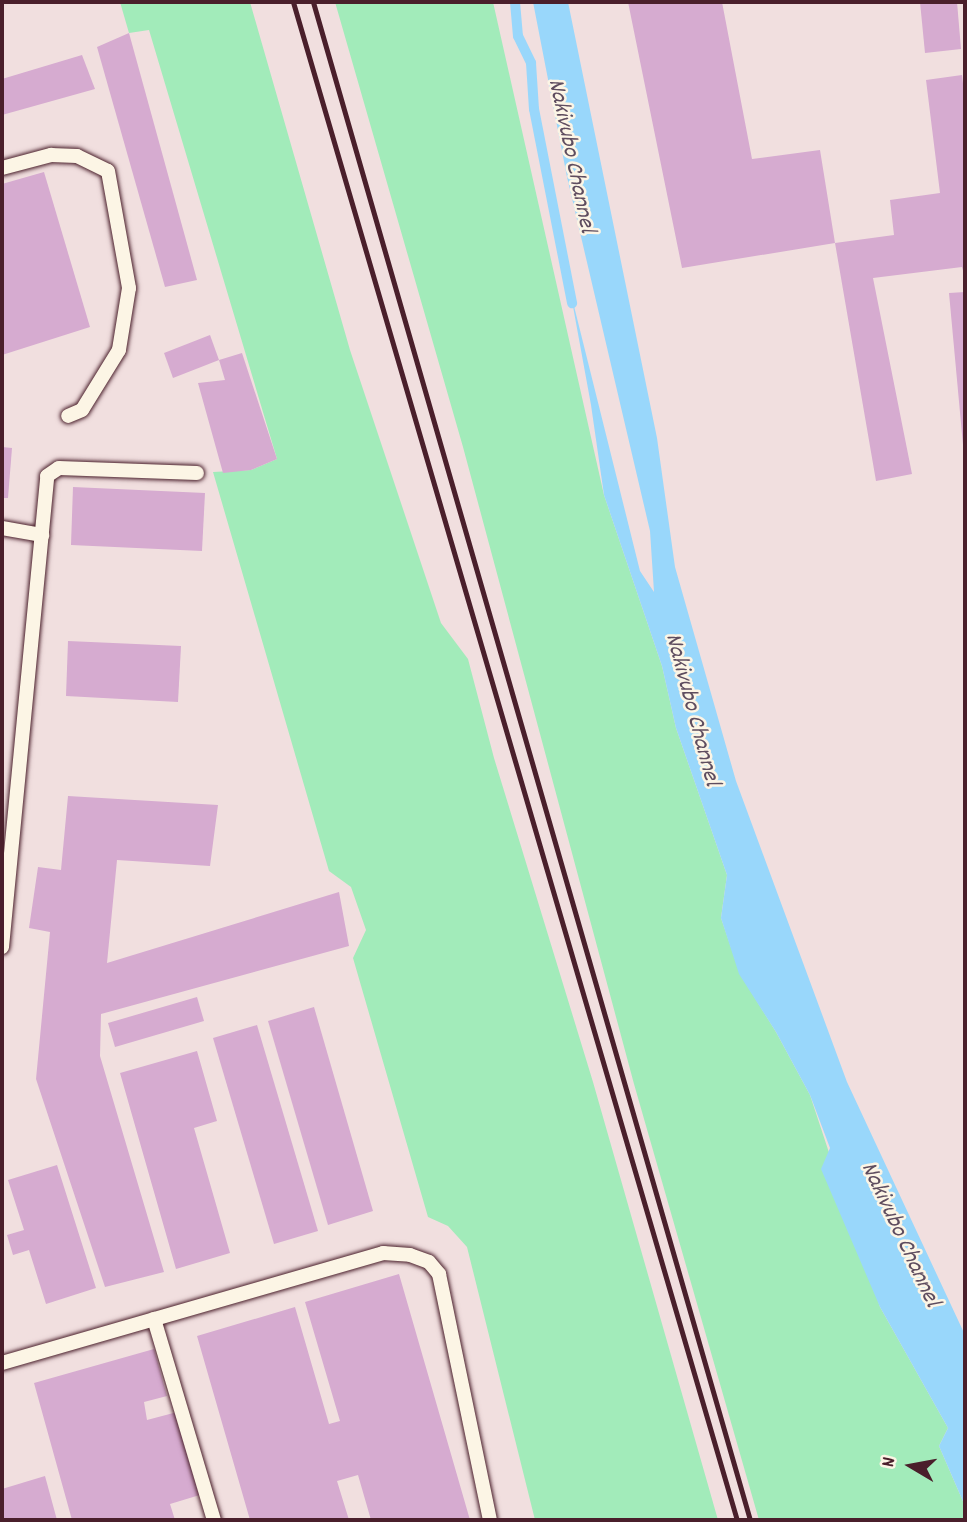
<!DOCTYPE html>
<style>
body{margin:0}
#map{position:relative;width:967px;height:1522px;overflow:hidden;background:#f1dfdf;font-family:Dekko,sans-serif}
div>[style]{position:absolute}
[style*='--x']{left:calc(var(--x)*1px);top:calc(var(--y)*1px);width:calc(var(--w)*1px);rotate:calc(var(--a)*1deg)}
.green>*{inset:0;background:#a2ebba}
.water>*{inset:0;background:#99d7fb}
.stream>*{height:10px;margin:-5px;padding:0 5px;transform-origin:5px;border-radius:5px;background:#99d7fb}
.building>*{inset:0;background:#d6abd0}
.roads{filter:drop-shadow(0 0 2px #4a1f2b) drop-shadow(0 0 2px #4a1f2b)}
.service>*{height:14px;margin:-7px;padding:0 7px;transform-origin:7px;border-radius:7px;background:#fcf5e5}
.rail>*{height:5px;margin:-2.5px;padding:0 2.5px;transform-origin:2.5px;border-radius:2.5px;background:#4a1f2b}
span{translate:-50% -50%;white-space:nowrap;text-align:center;line-height:1.15;-webkit-text-stroke:5px #fcf5e5;paint-order:stroke}
.water-label{font-size:24px;color:#5e4d5f;font-style:italic}
.frame{position:absolute;inset:0;border:4px solid #4a1f2b;pointer-events:none}
.north{position:absolute;left:876px;top:1431px;width:70px;height:70px;-webkit-text-stroke:5px #fcf5e5;paint-order:stroke;rotate:280deg;font-size:19px;font-weight:700;line-height:28px;text-align:center;color:#4a1f2b}
.north::after{content:'';display:block;margin:auto;width:24px;height:32px;background:#4a1f2b;clip-path:polygon(50% 0,100% 100%,50% 72%,0 100%)}
</style>
<div id="map">
<div class="green">
<i style="clip-path:polygon(120px 2px,250px 2px,350px 350px,441px 623px,468px 659px,494px 758px,593px 1082px,718px 1520px,535px 1520px,467px 1247px,448px 1226px,428px 1217px,353px 958px,366px 930px,351px 887px,329px 871px,213px 472px,251px 470px,277px 459px,149px 30px,129px 33px)"></i>
<i style="clip-path:polygon(335px 2px,493px 2px,604px 495px,662px 666px,676px 728px,727px 875px,721px 918px,740px 974px,776px 1032px,810px 1095px,880px 1307px,948px 1428px,939px 1446px,965px 1506px,965px 1520px,759px 1520px,634px 1084px,463px 447px)"></i>
</div>
<div class="water">
<i style="clip-path:polygon(533px 2px,568px 2px,657px 438px,675px 567px,736px 781px,847px 1082px,965px 1335px,965px 1506px,939px 1446px,948px 1428px,880px 1307px,821px 1169px,830px 1148px,810px 1095px,776px 1032px,739px 974px,721px 918px,727px 875px,676px 728px,662px 666px,604px 495px,591px 405px,570px 290px,640px 571px,654px 592px,650px 531px,567px 177px)"></i>
</div>
<div class="stream">
<i style="--x:515;--y:2;--w:34;--a:85"></i>
<i style="--x:518;--y:36;--w:30;--a:64"></i>
<i style="--x:531;--y:63;--w:46;--a:86.3"></i>
<i style="--x:534;--y:109;--w:198;--a:78.9"></i>
</div>
<div class="building">
<i style="clip-path:polygon(628px 2px,722px 2px,752px 159px,820px 150px,835px 243px,682px 268px)"></i>
<i style="clip-path:polygon(920px 2px,957px 2px,961px 49px,925px 53px)"></i>
<i style="clip-path:polygon(129px 33px,197px 280px,165px 287px,97px 47px)"></i>
<i style="clip-path:polygon(82px 55px,95px 89px,2px 115px,2px 79px)"></i>
<i style="clip-path:polygon(962px 75px,965px 100px,965px 278px,962px 267px,873px 278px,912px 474px,876px 481px,835px 243px,894px 235px,890px 200px,940px 193px,926px 80px)"></i>
<i style="clip-path:polygon(44px 172px,90px 327px,2px 355px,2px 184px)"></i>
<i style="clip-path:polygon(965px 292px,965px 445px,963px 445px,949px 293px)"></i>
<i style="clip-path:polygon(210px 335px,219px 360px,173px 378px,164px 353px)"></i>
<i style="clip-path:polygon(242px 353px,277px 459px,251px 470px,223px 473px,198px 383px,225px 380px,219px 360px)"></i>
<i style="clip-path:polygon(2px 447px,12px 448px,8px 498px,2px 498px)"></i>
<i style="clip-path:polygon(73px 487px,205px 493px,202px 551px,71px 545px)"></i>
<i style="clip-path:polygon(68px 641px,181px 646px,178px 702px,66px 696px)"></i>
<i style="clip-path:polygon(68px 796px,218px 805px,210px 866px,117px 860px,107px 963px,339px 892px,349px 946px,101px 1014px,100px 1056px,164px 1272px,105px 1287px,36px 1079px,50px 932px,29px 928px,38px 867px,61px 870px)"></i>
<i style="clip-path:polygon(197px 997px,204px 1021px,115px 1047px,108px 1023px)"></i>
<i style="clip-path:polygon(314px 1007px,373px 1211px,328px 1225px,268px 1021px)"></i>
<i style="clip-path:polygon(257px 1025px,318px 1231px,274px 1244px,213px 1038px)"></i>
<i style="clip-path:polygon(197px 1051px,217px 1121px,194px 1128px,230px 1253px,176px 1269px,120px 1073px)"></i>
<i style="clip-path:polygon(57px 1165px,96px 1288px,46px 1304px,29px 1250px,13px 1255px,7px 1235px,24px 1230px,8px 1180px)"></i>
<i style="clip-path:polygon(399px 1274px,470px 1520px,371px 1520px,358px 1475px,337px 1481px,349px 1520px,250px 1520px,197px 1336px,295px 1307px,329px 1424px,340px 1421px,305px 1302px)"></i>
<i style="clip-path:polygon(154px 1349px,167px 1396px,144px 1402px,147px 1420px,181px 1411px,203px 1494px,170px 1504px,175px 1520px,72px 1520px,34px 1383px)"></i>
<i style="clip-path:polygon(45px 1476px,57px 1520px,2px 1520px,2px 1489px)"></i>
</div>
<div class="roads">
<div class="service">
<i style="--x:2;--y:168;--w:51;--a:-14.9"></i>
<i style="--x:51;--y:155;--w:26;--a:2"></i>
<i style="--x:77;--y:156;--w:34;--a:26"></i>
<i style="--x:108;--y:171;--w:119;--a:79.8"></i>
<i style="--x:129;--y:288;--w:63;--a:99.2"></i>
<i style="--x:119;--y:350;--w:70;--a:121.7"></i>
<i style="--x:82;--y:410;--w:15;--a:157"></i>
<i style="--x:2;--y:528;--w:41;--a:9.9"></i>
<i style="--x:2;--y:947;--w:473;--a:-84.5"></i>
<i style="--x:47;--y:476;--w:14;--a:-34"></i>
<i style="--x:59;--y:468;--w:138;--a:2.1"></i>
<i style="--x:154;--y:1319;--w:210;--a:73.4"></i>
<i style="--x:2;--y:1363;--w:397;--a:-16.1"></i>
<i style="--x:383;--y:1253;--w:27;--a:4"></i>
<i style="--x:410;--y:1255;--w:20;--a:20"></i>
<i style="--x:429;--y:1262;--w:16;--a:50"></i>
<i style="--x:439;--y:1274;--w:251;--a:78.3"></i>
</div>
</div>
<div class="rail">
<i style="--x:293;--y:2;--w:1582;--a:73.7"></i>
<i style="--x:313;--y:2;--w:1580;--a:73.94"></i>
</div>
<div class="water-label">
<span style="left:570px;top:156px;rotate:78deg">Nakivubo Channel</span>
<span style="left:691px;top:710px;rotate:75deg">Nakivubo Channel</span>
<span style="left:899px;top:1235px;rotate:65deg">Nakivubo Channel</span>
</div>
<div class="frame"></div>
<div class="north">N</div>
</div>
